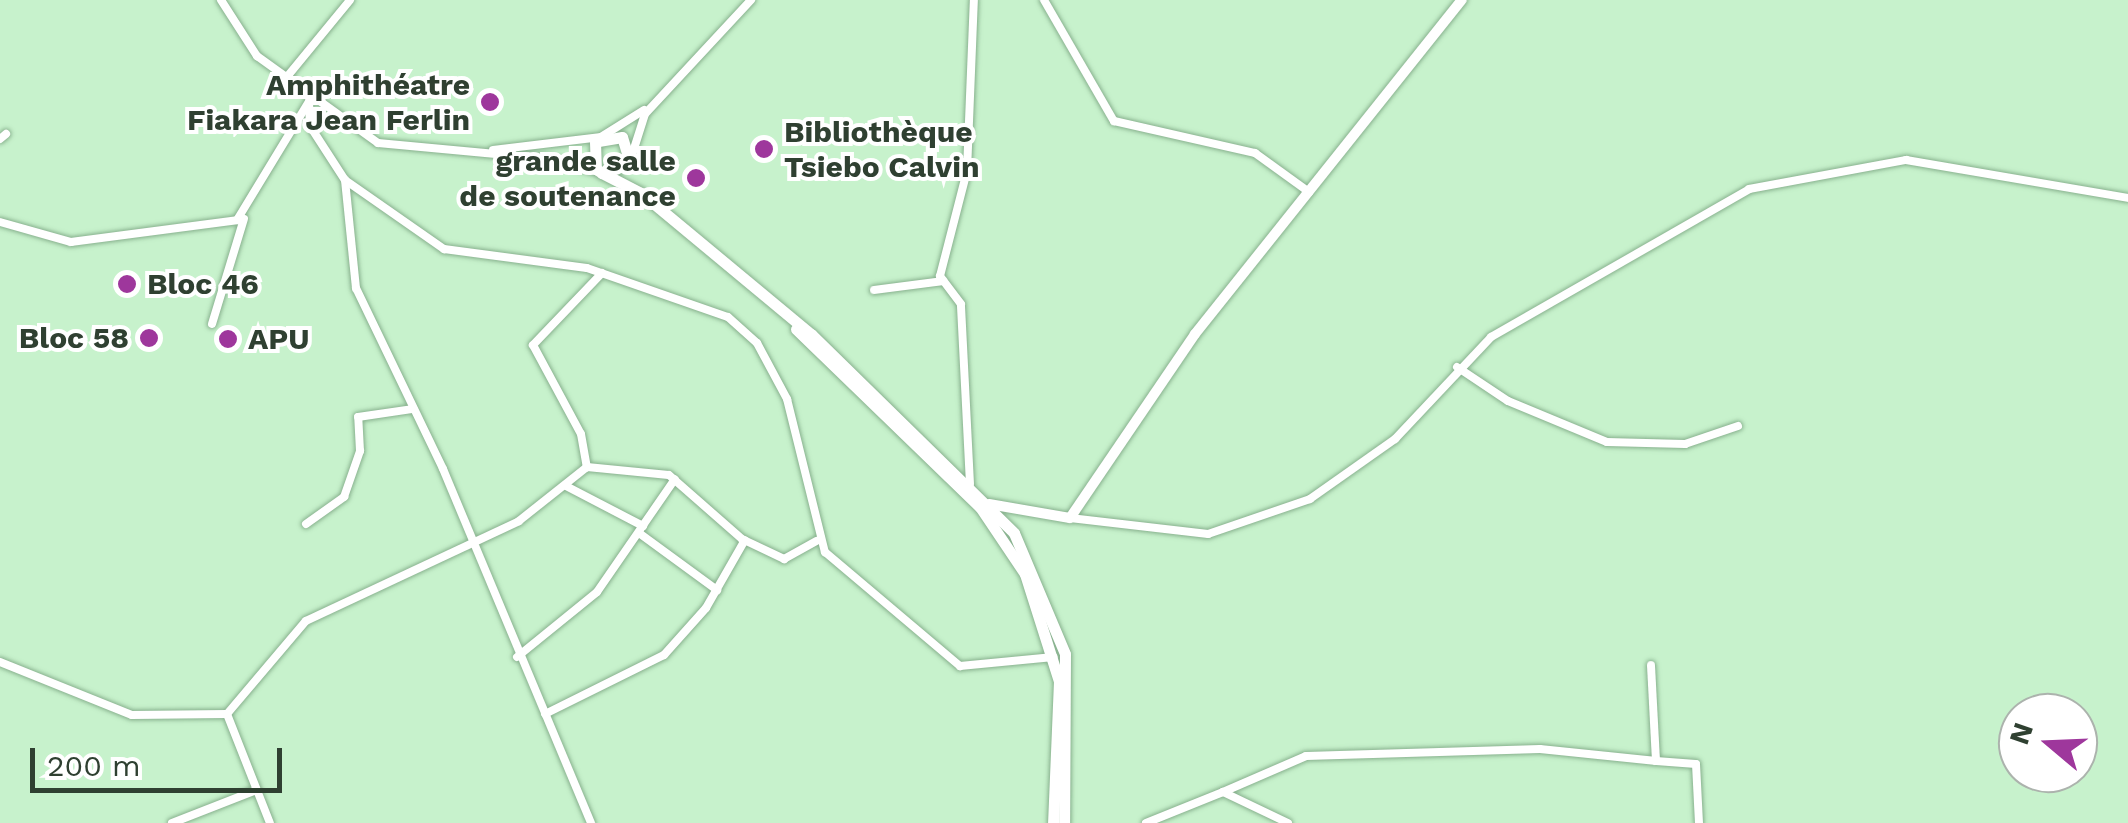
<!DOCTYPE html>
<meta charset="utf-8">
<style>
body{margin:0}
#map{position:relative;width:2128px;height:823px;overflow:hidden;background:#c7f2cc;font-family:"Work Sans",sans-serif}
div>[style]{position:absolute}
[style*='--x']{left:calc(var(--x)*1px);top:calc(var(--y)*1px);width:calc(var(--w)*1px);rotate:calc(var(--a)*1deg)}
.roads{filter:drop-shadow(0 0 2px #88b18e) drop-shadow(0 0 2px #88b18e)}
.minor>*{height:8px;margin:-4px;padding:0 4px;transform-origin:4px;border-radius:4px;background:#fff}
.tertiary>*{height:10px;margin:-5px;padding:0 5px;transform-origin:5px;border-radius:5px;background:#fff}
.secondary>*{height:11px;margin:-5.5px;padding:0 5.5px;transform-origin:5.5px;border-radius:5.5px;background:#fff}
.dots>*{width:28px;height:28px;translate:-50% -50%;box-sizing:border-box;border:5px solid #fff;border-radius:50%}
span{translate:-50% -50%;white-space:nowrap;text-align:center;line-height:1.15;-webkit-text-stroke:8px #fff;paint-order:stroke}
.poi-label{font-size:30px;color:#2f4031;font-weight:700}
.right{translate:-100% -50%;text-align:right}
.left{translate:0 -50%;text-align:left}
.north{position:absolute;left:1998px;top:693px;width:100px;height:100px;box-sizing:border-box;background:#fff;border:2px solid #acb3ad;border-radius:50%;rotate:289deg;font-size:28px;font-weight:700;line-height:40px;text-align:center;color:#2f4031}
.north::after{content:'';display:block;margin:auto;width:35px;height:45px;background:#9e379c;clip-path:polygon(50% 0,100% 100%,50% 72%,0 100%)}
.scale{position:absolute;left:30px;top:748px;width:252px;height:45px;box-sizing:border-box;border:5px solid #2f4031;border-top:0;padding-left:12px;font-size:30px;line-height:35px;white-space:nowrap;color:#2f4031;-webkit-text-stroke:8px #fff;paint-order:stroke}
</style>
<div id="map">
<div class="roads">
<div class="minor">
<i style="--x:221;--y:0;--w:67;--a:57.3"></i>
<i style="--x:257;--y:56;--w:149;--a:35.7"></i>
<i style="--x:378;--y:143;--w:175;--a:5.3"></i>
<i style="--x:552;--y:159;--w:49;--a:15.5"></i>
<i style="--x:1044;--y:0;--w:140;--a:60"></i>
<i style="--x:1114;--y:121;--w:145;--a:12.8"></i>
<i style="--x:1255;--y:153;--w:67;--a:35.8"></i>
<i style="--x:286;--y:78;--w:101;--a:-50.6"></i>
<i style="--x:309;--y:101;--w:25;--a:88"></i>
<i style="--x:310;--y:126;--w:64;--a:57.1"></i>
<i style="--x:345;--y:180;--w:109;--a:84.2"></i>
<i style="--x:356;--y:288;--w:201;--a:64.3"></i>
<i style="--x:443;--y:469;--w:384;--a:67.3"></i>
<i style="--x:0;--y:139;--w:8;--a:-40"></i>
<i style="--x:493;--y:150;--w:109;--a:-6.9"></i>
<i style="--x:601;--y:137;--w:51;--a:-32.1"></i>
<i style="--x:632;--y:155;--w:43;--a:-72.4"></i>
<i style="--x:645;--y:114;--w:156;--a:-47.1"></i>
<i style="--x:345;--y:180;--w:121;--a:34.9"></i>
<i style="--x:444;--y:249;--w:144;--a:7.6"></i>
<i style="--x:587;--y:268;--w:149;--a:19.2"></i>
<i style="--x:728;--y:317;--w:39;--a:42"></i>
<i style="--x:757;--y:343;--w:64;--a:61.8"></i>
<i style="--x:787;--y:399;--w:158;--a:76.1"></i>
<i style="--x:825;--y:552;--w:177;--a:40.2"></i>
<i style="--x:960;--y:666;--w:94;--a:-5.5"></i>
<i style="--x:0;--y:222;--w:74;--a:15.7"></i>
<i style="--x:71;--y:242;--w:167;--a:-7.5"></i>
<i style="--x:237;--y:220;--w:137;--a:-58.7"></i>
<i style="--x:602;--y:273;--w:100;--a:133.8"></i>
<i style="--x:533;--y:345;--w:101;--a:61.7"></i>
<i style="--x:581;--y:434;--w:34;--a:80"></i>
<i style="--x:587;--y:467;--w:82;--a:5.6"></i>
<i style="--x:669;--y:475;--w:97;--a:41.2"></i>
<i style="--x:742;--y:539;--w:47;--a:25.5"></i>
<i style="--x:784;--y:559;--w:37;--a:-29"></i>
<i style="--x:874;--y:290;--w:70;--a:-7.4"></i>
<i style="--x:212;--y:324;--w:110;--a:-73.1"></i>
<i style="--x:1457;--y:367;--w:61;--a:33.7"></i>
<i style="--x:1508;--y:401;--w:107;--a:22.5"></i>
<i style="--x:1607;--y:442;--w:78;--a:1.5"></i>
<i style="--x:1685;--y:444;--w:56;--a:-18.8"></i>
<i style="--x:970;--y:484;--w:180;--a:-92.9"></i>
<i style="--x:961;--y:304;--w:35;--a:-127"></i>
<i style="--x:940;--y:276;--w:108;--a:-75.6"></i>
<i style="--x:967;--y:171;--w:171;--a:-87.7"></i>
<i style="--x:566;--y:486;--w:87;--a:27.5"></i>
<i style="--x:1070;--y:518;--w:139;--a:6.6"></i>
<i style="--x:1208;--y:534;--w:108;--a:-18.9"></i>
<i style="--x:1310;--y:499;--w:104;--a:-35.2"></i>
<i style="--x:1395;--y:439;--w:140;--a:-46.7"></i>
<i style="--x:1491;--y:337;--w:297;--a:-29.8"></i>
<i style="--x:1749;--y:189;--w:160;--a:-10.5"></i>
<i style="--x:1906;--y:160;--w:225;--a:9.7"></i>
<i style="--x:306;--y:524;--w:47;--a:-35.4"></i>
<i style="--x:344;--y:497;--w:49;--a:-70.8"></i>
<i style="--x:360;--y:451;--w:34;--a:-93"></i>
<i style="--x:358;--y:417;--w:56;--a:-8.3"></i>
<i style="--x:639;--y:533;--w:97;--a:36.2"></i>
<i style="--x:517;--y:657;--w:103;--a:-39.1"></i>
<i style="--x:597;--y:592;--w:137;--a:-55.4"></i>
<i style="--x:0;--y:662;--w:142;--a:21.9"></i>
<i style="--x:132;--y:715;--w:95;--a:-0.6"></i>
<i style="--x:227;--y:714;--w:117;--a:68.5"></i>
<i style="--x:227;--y:714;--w:122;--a:-49.7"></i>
<i style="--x:306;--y:621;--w:235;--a:-25.1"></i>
<i style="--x:519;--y:521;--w:87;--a:-38.5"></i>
<i style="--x:545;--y:714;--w:133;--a:-26.4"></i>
<i style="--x:664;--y:655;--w:63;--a:-48.2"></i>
<i style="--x:706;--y:608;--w:78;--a:-60.2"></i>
<i style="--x:1656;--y:761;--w:40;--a:4.3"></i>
<i style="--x:1696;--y:764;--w:59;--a:87.1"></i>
<i style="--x:1223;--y:792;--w:90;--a:-23.4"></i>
<i style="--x:1306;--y:756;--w:234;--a:-1.7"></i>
<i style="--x:1540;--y:749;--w:117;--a:5.9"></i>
<i style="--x:1656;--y:761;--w:96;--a:-93"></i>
<i style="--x:172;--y:823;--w:90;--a:-21.4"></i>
<i style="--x:1146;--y:823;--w:83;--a:-21.9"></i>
<i style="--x:1223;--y:792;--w:72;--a:25.5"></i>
</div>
<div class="tertiary">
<i style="--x:989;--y:504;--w:82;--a:9.8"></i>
<i style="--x:1070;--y:518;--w:222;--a:-55.8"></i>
<i style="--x:1195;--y:334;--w:428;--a:-51.4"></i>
</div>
<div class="secondary">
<i style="--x:602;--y:173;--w:30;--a:-20"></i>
<i style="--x:630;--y:163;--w:27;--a:-107"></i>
<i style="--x:622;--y:137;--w:27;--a:170"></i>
<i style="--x:595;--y:142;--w:27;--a:88"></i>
<i style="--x:596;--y:169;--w:7;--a:34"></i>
<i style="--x:602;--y:173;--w:44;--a:27.1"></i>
<i style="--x:641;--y:193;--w:221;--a:39.7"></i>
<i style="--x:811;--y:334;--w:284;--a:44.4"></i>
<i style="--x:1014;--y:533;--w:131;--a:67.1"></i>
<i style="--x:1065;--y:654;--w:169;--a:90.3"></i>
<i style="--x:796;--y:329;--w:256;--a:44.1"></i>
<i style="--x:980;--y:507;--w:81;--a:56.1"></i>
<i style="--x:1025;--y:574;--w:112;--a:72.4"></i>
<i style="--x:1059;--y:681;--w:142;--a:92.4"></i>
</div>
</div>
<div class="dots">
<i style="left:490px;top:102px;background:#9e379c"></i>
<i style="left:764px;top:149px;background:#9e379c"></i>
<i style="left:696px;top:178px;background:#9e379c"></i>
<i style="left:127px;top:284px;background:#9e379c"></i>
<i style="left:149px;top:338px;background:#9e379c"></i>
<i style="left:228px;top:339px;background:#9e379c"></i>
</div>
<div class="poi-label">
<span class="right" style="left:470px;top:102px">Amphithéatre<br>Fiakara Jean Ferlin</span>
<span class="left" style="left:784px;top:149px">Bibliothèque<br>Tsiebo Calvin</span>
<span class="right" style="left:676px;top:178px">grande salle<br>de soutenance</span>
<span class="left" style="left:147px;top:284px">Bloc 46</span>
<span class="right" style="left:129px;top:338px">Bloc 58</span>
<span class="left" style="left:248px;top:339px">APU</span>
</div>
<div class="north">N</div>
<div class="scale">200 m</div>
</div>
